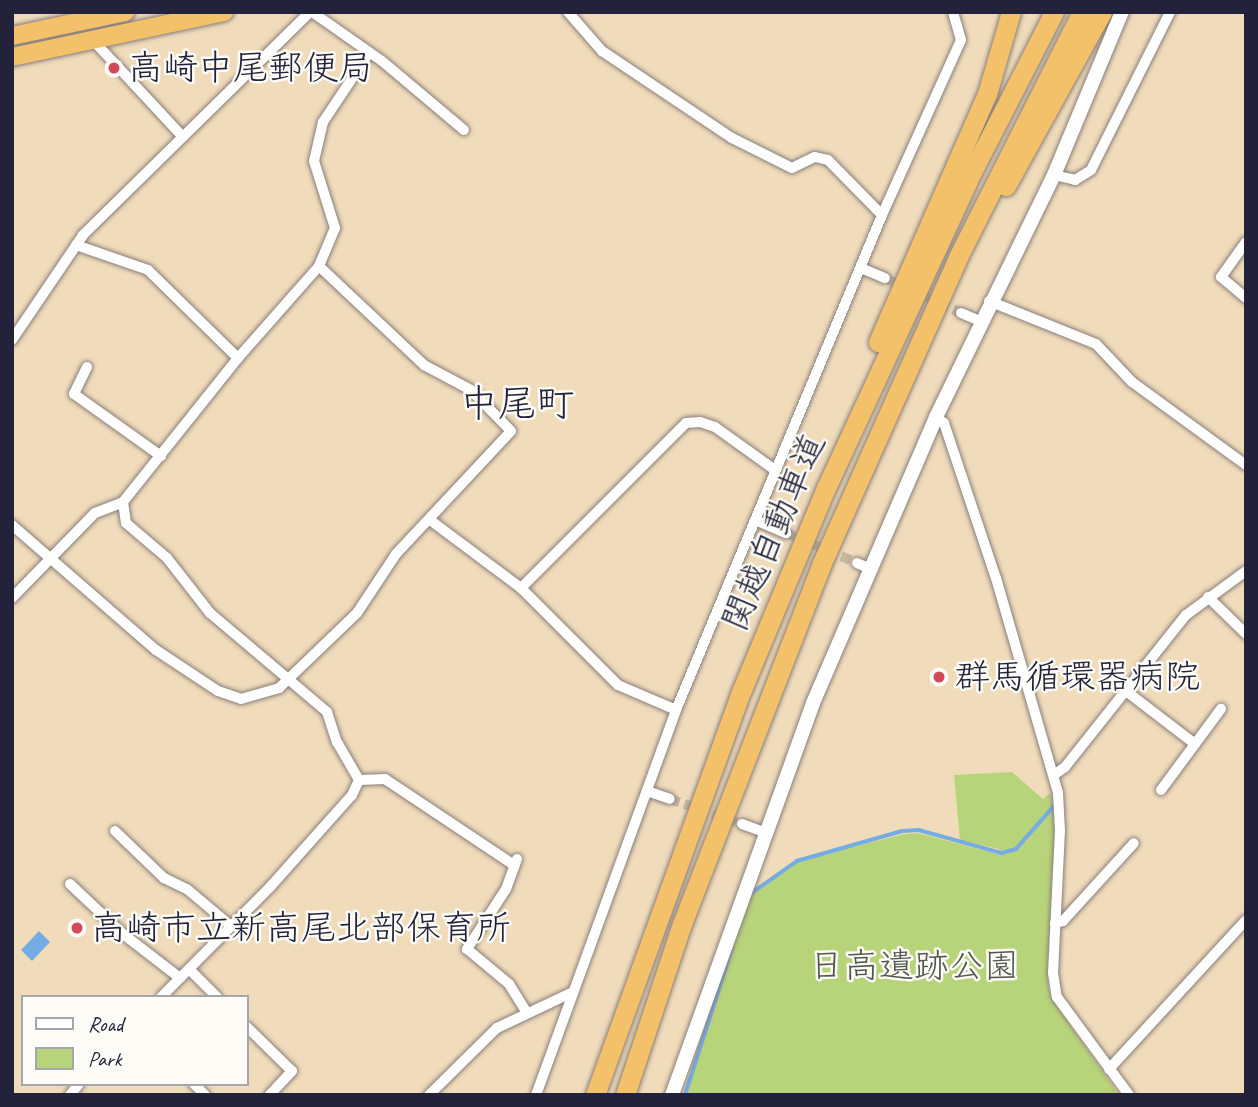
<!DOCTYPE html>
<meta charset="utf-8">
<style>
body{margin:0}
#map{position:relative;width:1258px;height:1107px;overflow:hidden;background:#f0dcbb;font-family:Caveat,"Klee One",sans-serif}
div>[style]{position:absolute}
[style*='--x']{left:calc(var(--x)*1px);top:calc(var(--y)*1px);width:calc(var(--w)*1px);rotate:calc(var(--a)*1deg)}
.green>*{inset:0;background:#b8d47a}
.water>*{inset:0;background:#75ace4}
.stream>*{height:3.5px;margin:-1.75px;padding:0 1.75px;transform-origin:1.75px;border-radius:1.75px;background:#75ace4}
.minor-tunnel>*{height:10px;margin-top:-5px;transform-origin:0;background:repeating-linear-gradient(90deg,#c7b7a1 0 10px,transparent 0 15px)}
.roads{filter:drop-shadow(0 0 2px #897f7b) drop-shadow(0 0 2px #897f7b)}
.minor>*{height:10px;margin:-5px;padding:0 5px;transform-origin:5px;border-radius:5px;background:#fff}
.tertiary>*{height:14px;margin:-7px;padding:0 7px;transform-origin:7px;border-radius:7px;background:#fff}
.trunk>*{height:18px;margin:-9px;padding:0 9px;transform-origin:9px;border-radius:9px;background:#f4c16b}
.motorway>*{height:19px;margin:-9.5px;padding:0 9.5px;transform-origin:9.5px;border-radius:9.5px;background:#f4c16b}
.dots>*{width:19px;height:19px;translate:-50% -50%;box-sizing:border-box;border:4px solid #fdfcf7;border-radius:50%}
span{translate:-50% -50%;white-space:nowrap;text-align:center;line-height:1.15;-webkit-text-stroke:5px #fdfcf7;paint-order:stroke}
.poi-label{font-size:35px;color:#22223b}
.left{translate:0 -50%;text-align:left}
.street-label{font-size:35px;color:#22223b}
.park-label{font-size:35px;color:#4f574e}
.quarter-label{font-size:38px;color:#22223b}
.frame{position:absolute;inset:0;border:14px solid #22223b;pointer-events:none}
.legend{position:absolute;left:21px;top:995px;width:228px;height:91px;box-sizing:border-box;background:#fdfcf7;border:2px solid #a5a5ac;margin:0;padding:9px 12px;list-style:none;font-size:21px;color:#22223b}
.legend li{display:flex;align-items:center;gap:14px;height:35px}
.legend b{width:35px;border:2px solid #a5a5ac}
</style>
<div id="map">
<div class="green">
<i style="clip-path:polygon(1012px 772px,1043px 799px,1050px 793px,1056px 813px,1048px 986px,1051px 998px,1119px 1095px,685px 1095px,750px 894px,797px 861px,904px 834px,918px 833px,998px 854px,999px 849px,960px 840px,954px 775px)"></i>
</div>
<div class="water">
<i style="clip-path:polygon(39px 931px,50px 942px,32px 961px,21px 950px)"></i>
</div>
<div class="stream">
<i style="--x:749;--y:895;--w:59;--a:-35.3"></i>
<i style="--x:797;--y:861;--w:109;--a:-15.9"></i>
<i style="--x:902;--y:831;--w:17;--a:-3"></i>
<i style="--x:919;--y:830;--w:86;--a:15.5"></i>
<i style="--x:1002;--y:853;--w:15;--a:-16"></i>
<i style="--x:1016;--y:849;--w:59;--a:-48.4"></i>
<i style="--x:685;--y:1095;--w:153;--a:-72.2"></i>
</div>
<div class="minor-tunnel">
<i style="--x:885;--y:278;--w:84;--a:24.7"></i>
<i style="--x:786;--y:533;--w:77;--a:22.9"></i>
<i style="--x:670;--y:799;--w:76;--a:19.1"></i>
</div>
<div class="roads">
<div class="minor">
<i style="--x:312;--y:12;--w:85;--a:35"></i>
<i style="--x:382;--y:61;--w:107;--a:40.1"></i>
<i style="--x:568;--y:12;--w:52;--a:48.9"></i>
<i style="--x:602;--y:51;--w:156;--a:33.8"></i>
<i style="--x:732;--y:138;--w:67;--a:26.6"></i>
<i style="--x:792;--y:168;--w:25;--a:-26"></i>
<i style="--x:815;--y:157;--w:13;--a:13"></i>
<i style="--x:828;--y:160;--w:77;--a:45.5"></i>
<i style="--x:91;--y:38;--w:132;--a:47.1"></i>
<i style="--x:1054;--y:175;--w:22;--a:13"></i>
<i style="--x:1075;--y:180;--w:19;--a:-32"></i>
<i style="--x:1091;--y:170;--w:177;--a:-63.4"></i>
<i style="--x:1246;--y:242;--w:43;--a:125.5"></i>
<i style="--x:1221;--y:277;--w:33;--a:40"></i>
<i style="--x:76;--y:245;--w:76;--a:19.1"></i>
<i style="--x:148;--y:270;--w:126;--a:44.4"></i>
<i style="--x:861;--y:268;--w:26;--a:23"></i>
<i style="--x:989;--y:301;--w:115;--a:21.9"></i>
<i style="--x:1096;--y:344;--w:52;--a:46.5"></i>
<i style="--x:1132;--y:382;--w:141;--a:36.1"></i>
<i style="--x:961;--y:313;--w:21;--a:23"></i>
<i style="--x:12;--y:340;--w:127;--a:-55.9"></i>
<i style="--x:83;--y:235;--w:318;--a:-44.5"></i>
<i style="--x:87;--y:367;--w:30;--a:116"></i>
<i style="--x:74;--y:394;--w:107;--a:35.5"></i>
<i style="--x:936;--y:417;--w:10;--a:37"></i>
<i style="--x:944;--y:423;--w:163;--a:71.5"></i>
<i style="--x:996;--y:578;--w:224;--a:73.9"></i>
<i style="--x:1058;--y:793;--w:37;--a:87"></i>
<i style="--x:1060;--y:830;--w:143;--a:92.8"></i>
<i style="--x:1053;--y:973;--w:24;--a:81"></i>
<i style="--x:1057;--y:997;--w:122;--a:53.7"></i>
<i style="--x:123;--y:502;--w:21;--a:82"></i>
<i style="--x:126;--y:523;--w:54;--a:40.5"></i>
<i style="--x:167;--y:558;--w:70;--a:52"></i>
<i style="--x:210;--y:613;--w:153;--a:40.2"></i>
<i style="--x:327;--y:712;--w:32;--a:72"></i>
<i style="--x:337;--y:742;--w:44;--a:59.9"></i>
<i style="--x:359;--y:780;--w:17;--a:115"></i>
<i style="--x:352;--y:795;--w:123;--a:131.7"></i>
<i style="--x:270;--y:887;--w:155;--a:134.7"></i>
<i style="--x:430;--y:520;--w:114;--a:36.8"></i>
<i style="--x:521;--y:588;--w:233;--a:-45"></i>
<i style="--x:686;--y:423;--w:14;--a:-4"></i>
<i style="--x:700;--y:422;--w:16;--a:18"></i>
<i style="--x:715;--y:427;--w:74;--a:35.6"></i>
<i style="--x:755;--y:520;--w:34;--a:23"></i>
<i style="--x:12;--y:525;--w:191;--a:41"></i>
<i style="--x:156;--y:650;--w:74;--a:33.5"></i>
<i style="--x:218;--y:691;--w:24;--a:19"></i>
<i style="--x:241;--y:699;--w:40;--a:-16"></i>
<i style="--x:279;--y:688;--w:108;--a:-43.9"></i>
<i style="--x:357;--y:613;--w:71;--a:-56.5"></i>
<i style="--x:396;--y:554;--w:168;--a:-46.9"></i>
<i style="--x:511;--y:431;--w:57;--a:-134.3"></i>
<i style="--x:471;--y:390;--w:53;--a:-152"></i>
<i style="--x:424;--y:365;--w:144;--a:-136.7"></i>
<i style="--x:857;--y:563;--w:15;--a:23"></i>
<i style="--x:521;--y:588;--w:137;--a:45"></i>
<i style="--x:618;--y:685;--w:63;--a:23.3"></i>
<i style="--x:1208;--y:597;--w:53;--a:44.2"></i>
<i style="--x:12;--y:598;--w:119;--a:-45.7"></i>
<i style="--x:95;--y:513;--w:30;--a:-21"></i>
<i style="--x:123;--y:502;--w:184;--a:-51.4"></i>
<i style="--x:238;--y:358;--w:123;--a:-48.6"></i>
<i style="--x:319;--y:266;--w:41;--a:-67.2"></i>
<i style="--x:335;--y:228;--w:70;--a:-107.4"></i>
<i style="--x:314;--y:161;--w:40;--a:-77"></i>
<i style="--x:323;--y:122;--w:83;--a:-56.3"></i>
<i style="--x:1126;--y:691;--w:87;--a:37.5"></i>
<i style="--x:1054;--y:775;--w:14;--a:-36"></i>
<i style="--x:1065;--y:767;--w:194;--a:-51.5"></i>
<i style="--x:1186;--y:615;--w:74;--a:-36.3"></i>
<i style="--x:359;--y:780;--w:26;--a:-2"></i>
<i style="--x:385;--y:779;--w:155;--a:33.7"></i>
<i style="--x:1161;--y:790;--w:101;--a:-53.5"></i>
<i style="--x:647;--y:791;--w:24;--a:19"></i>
<i style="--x:742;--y:824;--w:23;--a:20"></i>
<i style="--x:115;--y:831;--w:68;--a:43.8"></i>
<i style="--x:164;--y:878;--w:25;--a:26"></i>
<i style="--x:187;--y:889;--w:57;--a:40.1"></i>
<i style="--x:517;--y:859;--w:32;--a:110"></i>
<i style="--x:506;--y:889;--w:72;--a:123"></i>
<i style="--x:467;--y:949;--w:55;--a:39.8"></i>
<i style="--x:509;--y:984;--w:34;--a:58"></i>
<i style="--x:70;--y:884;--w:73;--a:43.3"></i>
<i style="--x:123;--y:934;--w:72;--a:37.7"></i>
<i style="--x:1055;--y:923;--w:8;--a:-14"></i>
<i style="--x:1063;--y:921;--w:105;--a:-47.7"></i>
<i style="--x:189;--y:969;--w:40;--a:45"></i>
<i style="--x:247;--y:1027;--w:63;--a:44.4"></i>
<i style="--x:292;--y:1071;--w:33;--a:133"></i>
<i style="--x:1109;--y:1069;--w:202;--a:-47.4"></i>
<i style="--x:194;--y:1084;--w:16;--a:45"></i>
<i style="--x:70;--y:1095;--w:14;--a:-51"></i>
<i style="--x:429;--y:1095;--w:95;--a:-44.6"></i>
<i style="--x:497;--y:1028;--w:82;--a:-25.3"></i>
<i style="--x:536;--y:1095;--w:410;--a:-70"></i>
<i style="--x:676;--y:710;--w:536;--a:-67.4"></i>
<i style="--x:882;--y:215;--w:192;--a:-65.7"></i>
<i style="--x:961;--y:40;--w:29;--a:-106"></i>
</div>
<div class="tertiary">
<i style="--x:672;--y:1095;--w:417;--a:-70.2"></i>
<i style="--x:813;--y:703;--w:311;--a:-66.7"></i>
<i style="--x:936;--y:417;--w:269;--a:-64"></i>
<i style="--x:1054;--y:175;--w:177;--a:-67.4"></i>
</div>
<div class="trunk">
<i style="--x:12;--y:36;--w:116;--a:-12"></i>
<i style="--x:12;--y:57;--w:217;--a:-12"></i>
</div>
<div class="motorway">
<i style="--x:1006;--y:186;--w:199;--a:-61.1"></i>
<i style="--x:878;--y:342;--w:271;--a:-66.3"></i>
<i style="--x:987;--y:94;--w:85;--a:-73.7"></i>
<i style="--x:595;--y:1095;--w:429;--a:-70.1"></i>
<i style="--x:741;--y:692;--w:221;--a:-67.4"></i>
<i style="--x:826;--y:488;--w:339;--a:-65.2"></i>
<i style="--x:968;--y:180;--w:189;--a:-62.9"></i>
<i style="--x:625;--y:1095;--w:180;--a:-71.6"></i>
<i style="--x:682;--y:924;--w:387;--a:-68.8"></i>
<i style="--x:822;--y:563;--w:335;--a:-66"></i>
<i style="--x:958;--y:257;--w:275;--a:-63.2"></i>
</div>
</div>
<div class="dots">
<i style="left:114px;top:68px;background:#d1495b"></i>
<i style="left:939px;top:677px;background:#d1495b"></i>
<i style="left:77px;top:928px;background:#d1495b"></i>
</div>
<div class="poi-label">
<span class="left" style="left:128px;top:68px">高崎中尾郵便局</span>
<span class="left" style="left:955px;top:677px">群馬循環器病院</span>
<span class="left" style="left:91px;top:928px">高崎市立新高尾北部保育所</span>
</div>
<div class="street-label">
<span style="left:774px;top:532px;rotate:-67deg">関越自動車道</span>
</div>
<div class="park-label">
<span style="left:914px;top:966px">日高遺跡公園</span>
</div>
<div class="quarter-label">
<span style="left:517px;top:404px">中尾町</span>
</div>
<div class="frame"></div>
<ul class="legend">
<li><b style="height:9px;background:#fff"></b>Road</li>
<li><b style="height:19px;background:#b8d47a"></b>Park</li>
</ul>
</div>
